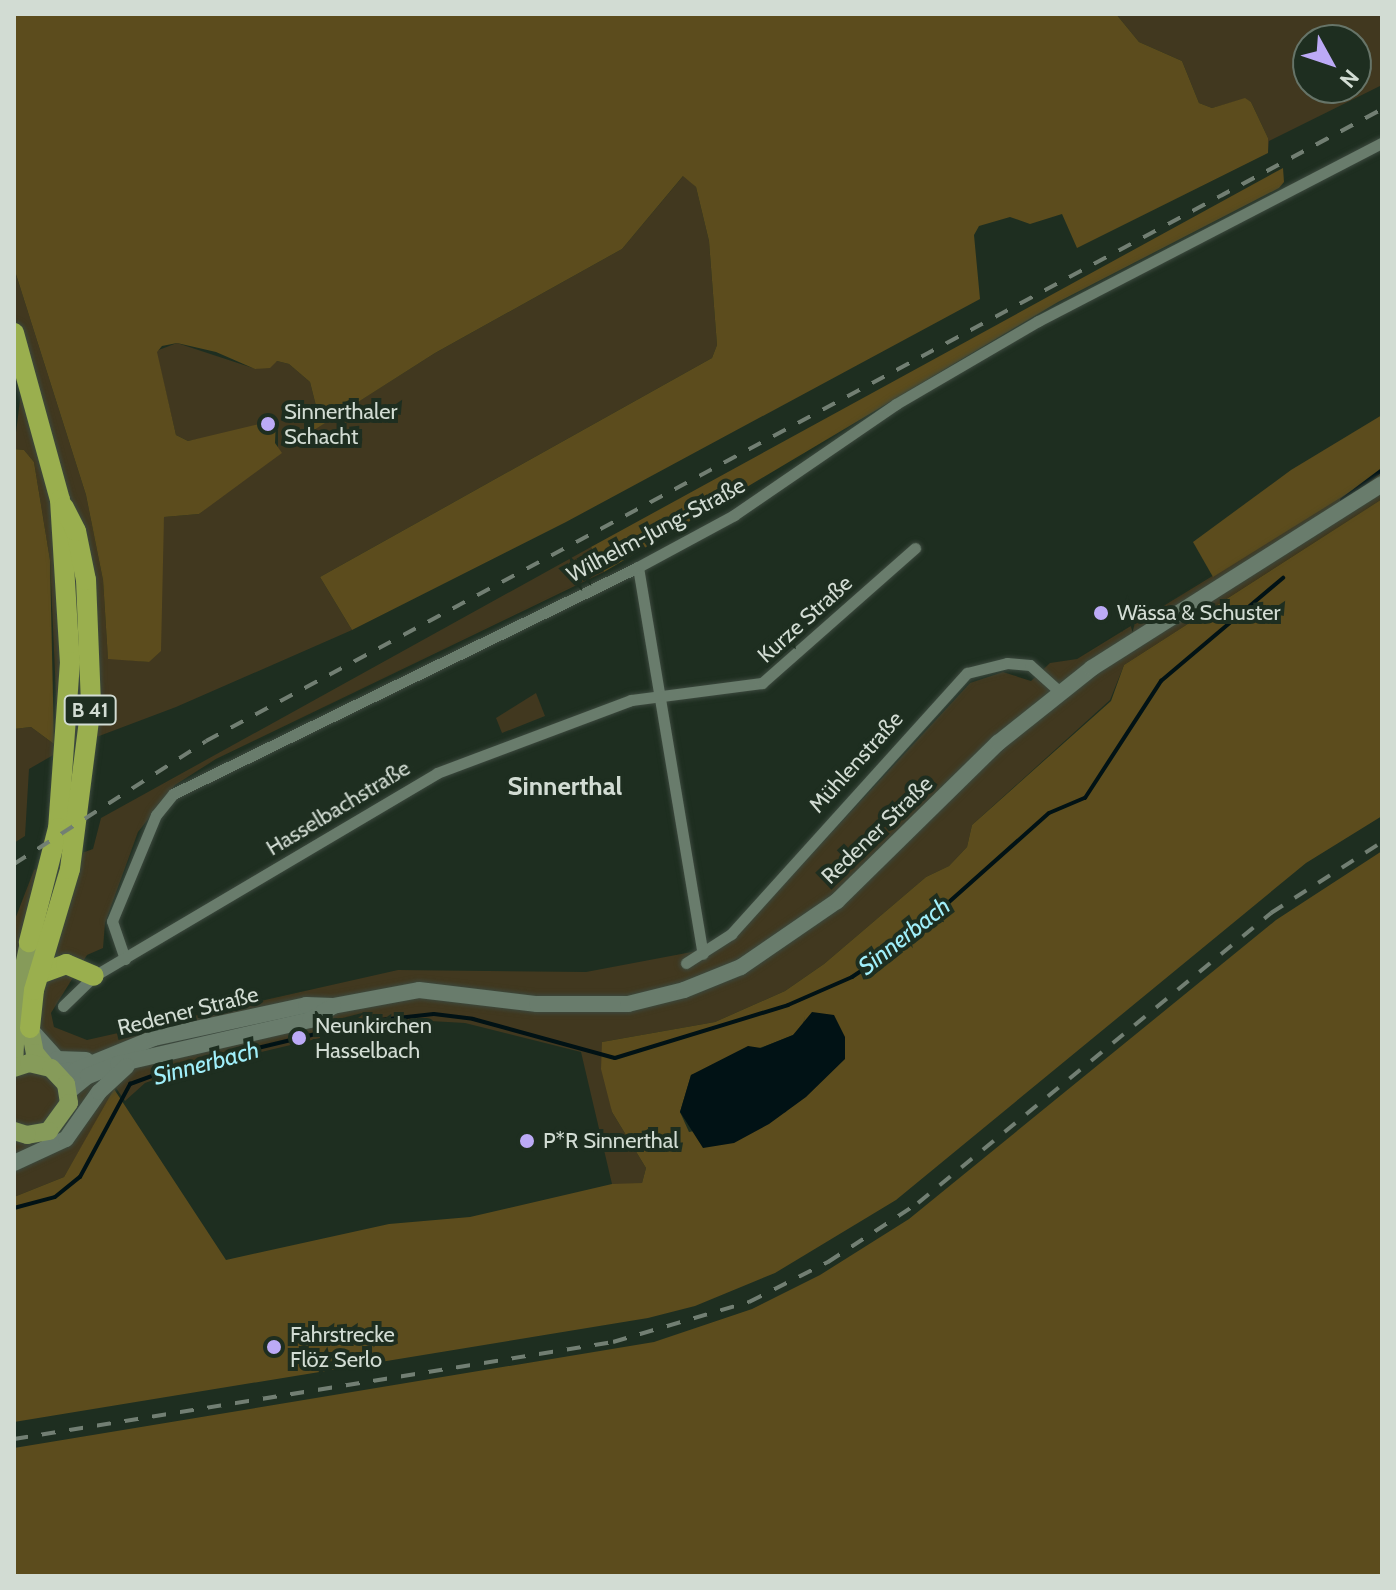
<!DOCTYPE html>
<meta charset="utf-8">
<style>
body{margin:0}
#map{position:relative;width:1396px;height:1590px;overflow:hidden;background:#1e2e20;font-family:Cabin,sans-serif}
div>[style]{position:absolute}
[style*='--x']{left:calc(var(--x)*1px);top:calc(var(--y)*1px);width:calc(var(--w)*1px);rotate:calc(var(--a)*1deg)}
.green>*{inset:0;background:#41381f}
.forest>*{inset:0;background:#5c4c1d}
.water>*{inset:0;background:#011215}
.stream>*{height:4px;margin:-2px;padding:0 2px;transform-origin:2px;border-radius:2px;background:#011215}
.roads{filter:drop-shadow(0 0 2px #3c493e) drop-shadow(0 0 2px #3c493e)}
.street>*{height:11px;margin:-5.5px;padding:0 5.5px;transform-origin:5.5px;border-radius:5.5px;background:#697c6c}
.secondary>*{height:16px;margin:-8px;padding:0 8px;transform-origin:8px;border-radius:8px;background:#697c6c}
.primary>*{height:18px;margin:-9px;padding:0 9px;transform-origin:9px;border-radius:9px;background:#869b5a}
.highway>*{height:20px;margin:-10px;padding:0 10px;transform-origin:10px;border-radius:10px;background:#9aaf4e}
.rail>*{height:4px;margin-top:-2px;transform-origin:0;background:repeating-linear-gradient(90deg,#727f73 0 14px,transparent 0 28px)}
.dots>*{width:22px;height:22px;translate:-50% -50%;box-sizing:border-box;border:4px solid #1e2e20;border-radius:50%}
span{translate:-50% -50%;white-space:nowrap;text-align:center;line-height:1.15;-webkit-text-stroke:8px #1e2e20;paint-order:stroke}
.shield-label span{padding:2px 6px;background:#1e2e20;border:2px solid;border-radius:6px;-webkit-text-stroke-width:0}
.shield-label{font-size:20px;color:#d2dcd3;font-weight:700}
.poi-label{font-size:22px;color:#d2dcd3}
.left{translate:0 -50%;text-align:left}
.street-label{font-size:22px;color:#d2dcd3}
.water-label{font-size:24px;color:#a0effa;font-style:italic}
.quarter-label{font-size:26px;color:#d2dcd3;font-weight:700}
.frame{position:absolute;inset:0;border:16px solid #d2dcd3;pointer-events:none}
.north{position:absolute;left:1292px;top:24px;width:80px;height:80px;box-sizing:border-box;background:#1e2e20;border:2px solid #667468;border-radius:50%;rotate:130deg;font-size:22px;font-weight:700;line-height:32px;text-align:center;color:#d2dcd3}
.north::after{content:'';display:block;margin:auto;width:28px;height:36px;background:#bcaaf6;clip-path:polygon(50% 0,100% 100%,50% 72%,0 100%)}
</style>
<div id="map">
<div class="green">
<i style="clip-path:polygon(evenodd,1116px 14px,1382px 14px,1382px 85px,1269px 141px,1268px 153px,1268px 138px,1251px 102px,1244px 99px,1212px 108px,1199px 103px,1182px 61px,1139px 42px,1116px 14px,1308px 40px,1356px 40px,1356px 88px,1308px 88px,1308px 40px)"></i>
<i style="clip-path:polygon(684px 175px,696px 187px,709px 241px,717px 345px,712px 358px,320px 577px,352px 630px,176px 707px,62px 750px,29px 769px,25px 836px,14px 843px,14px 729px,31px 727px,54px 744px,56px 695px,50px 560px,34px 462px,24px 450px,14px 449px,21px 392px,14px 375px,14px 268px,86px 495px,103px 580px,108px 658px,149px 662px,164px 517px,199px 514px,278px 449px,278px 430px,263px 421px,258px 428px,188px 441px,176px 435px,156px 351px,177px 343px,256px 369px,277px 361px,289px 364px,310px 382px,316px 406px,312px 431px,435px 353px,622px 249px)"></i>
<i style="clip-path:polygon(1382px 472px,1382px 499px,1124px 665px,1110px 700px,972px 825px,967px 847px,949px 866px,926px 877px,824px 964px,785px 991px,715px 1022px,602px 1042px,612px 1112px,646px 1168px,642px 1183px,628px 1188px,612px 1184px,581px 1052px,465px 1023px,430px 1021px,358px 1029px,358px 1018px,366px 1012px,248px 1042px,320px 1026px,320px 1038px,173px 1073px,145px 1083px,125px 1101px,116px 1088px,64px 1177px,14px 1197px,14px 922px,34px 870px,93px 849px,101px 818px,591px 547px,604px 572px,216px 759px,175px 785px,138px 832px,105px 923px,103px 948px,87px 955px,51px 1013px,54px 1027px,87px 1040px,398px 970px,586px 972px,713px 948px,735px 937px,970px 683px,1003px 672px,1031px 681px,1050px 663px,1077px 659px)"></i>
<i style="clip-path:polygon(536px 693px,545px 716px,502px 733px,496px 718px)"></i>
</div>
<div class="forest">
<i style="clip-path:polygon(14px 14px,1116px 14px,1139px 42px,1182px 61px,1199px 103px,1212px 108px,1245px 98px,1251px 102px,1268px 138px,1268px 153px,1077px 248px,1062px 214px,1030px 224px,1010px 217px,979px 226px,974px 235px,980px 299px,566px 522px,352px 630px,320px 577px,712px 358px,717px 345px,709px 241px,696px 187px,683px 176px,622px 249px,435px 353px,311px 432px,316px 406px,310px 382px,289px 364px,277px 361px,270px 368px,255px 369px,216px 352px,177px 343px,162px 346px,157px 352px,176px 435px,188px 441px,276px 420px,275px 443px,282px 453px,199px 514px,164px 517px,161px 651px,149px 662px,108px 659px,103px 580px,86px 495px,14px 268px)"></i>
<i style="clip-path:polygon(1283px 168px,1284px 182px,1279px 188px,1058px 302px,604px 572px,591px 547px)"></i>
<i style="clip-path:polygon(1382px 415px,1382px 472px,1213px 577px,1193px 542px,1291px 470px)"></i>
<i style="clip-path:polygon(14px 449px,24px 450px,34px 462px,50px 560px,54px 744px,31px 727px,14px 729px)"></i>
<i style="clip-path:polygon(evenodd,1382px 499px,1382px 816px,1306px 863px,896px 1200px,775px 1273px,695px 1306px,648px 1318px,14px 1422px,14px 1197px,64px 1177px,114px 1089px,226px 1260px,389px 1224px,470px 1217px,612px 1184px,642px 1183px,646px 1168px,612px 1112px,601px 1069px,602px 1042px,715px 1022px,785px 991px,824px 964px,926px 877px,949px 866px,967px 847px,972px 825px,1111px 701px,1124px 665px,1382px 499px,805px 1016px,786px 1112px,689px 1132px,680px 1112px,691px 1075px,793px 1035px,802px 1029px,805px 1016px)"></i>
<i style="clip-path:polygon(1382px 851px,1382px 1576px,14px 1576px,14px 1448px,654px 1342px,752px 1309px,820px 1275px,909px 1219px,1276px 920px)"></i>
</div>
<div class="water">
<i style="clip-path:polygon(812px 1012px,834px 1015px,845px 1037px,845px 1059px,806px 1097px,769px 1124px,734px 1143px,703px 1148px,680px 1112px,691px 1075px,748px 1046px,761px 1048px,793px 1035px)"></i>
</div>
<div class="stream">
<i style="--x:1342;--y:500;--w:50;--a:-36.9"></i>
<i style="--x:362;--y:1022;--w:72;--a:-6.3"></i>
<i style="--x:434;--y:1014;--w:39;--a:7"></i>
<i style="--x:473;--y:1019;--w:147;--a:15.4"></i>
<i style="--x:615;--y:1058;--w:181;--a:-17"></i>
<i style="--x:788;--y:1005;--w:70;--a:-23.6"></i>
<i style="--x:852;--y:977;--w:61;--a:-33.7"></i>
<i style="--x:903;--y:943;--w:195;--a:-41.7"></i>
<i style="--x:1049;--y:813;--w:39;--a:-23"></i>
<i style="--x:1085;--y:798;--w:140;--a:-57"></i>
<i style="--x:1161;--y:681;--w:160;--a:-40.2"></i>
<i style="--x:14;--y:1208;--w:42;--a:-15"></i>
<i style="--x:55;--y:1197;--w:32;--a:-39"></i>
<i style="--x:80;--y:1177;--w:106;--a:-61.7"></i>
<i style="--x:130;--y:1084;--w:44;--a:-20.1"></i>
<i style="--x:171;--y:1069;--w:149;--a:-13.6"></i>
</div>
<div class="roads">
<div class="street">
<i style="--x:638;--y:567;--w:392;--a:80.5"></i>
<i style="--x:125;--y:959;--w:40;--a:-108.9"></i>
<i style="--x:112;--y:921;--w:115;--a:-67.5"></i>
<i style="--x:156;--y:815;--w:27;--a:-51"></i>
<i style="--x:173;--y:794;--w:517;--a:-26.02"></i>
<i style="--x:638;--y:567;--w:109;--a:-28.4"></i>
<i style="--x:734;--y:515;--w:196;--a:-34.4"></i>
<i style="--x:896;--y:404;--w:164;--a:-30.3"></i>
<i style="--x:1038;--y:321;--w:387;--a:-27.4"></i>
<i style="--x:686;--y:963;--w:54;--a:-32.8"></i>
<i style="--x:731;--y:934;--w:352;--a:-47.9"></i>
<i style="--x:967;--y:673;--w:41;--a:-14"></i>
<i style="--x:1007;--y:663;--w:23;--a:5"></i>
<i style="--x:1030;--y:665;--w:40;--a:42"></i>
<i style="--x:63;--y:1006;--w:43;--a:-44.1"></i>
<i style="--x:94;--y:976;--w:399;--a:-30.6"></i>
<i style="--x:437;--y:773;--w:207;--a:-20.6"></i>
<i style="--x:631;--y:700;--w:132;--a:-7.4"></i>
<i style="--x:762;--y:683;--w:204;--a:-41.4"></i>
</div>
<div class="secondary">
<i style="--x:32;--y:1031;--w:38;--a:48"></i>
<i style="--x:57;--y:1059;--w:29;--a:2"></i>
<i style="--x:57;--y:1072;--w:19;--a:-6"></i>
<i style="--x:76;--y:1070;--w:84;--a:-22.3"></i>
<i style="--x:154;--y:1038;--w:156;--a:-12.2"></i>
<i style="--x:306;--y:1005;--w:27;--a:2"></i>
<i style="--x:333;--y:1006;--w:87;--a:-10.5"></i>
<i style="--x:419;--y:990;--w:119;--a:6.8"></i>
<i style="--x:537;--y:1004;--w:91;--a:0"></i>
<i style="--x:628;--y:1004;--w:58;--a:-14"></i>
<i style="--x:684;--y:990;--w:61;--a:-22"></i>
<i style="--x:741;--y:967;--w:116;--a:-34.5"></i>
<i style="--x:837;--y:901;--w:226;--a:-44.5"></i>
<i style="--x:998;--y:743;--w:120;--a:-38.6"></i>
<i style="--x:1092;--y:668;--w:343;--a:-32.4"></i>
<i style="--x:68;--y:1092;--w:26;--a:-39"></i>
<i style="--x:88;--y:1076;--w:32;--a:-22"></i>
<i style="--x:118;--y:1064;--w:197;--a:-12.9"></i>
<i style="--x:310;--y:1020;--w:27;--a:-31"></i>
<i style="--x:14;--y:1163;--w:57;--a:-24.8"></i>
<i style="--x:66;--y:1139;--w:57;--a:-54.9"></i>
<i style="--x:99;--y:1092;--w:38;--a:-43"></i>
</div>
<div class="primary">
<i style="--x:30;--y:1028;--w:25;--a:79"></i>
<i style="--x:35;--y:1053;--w:16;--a:50"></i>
<i style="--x:14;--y:1066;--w:67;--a:-87.4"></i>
<i style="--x:17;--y:999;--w:58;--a:-78.1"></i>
<i style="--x:14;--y:1068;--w:16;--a:-18"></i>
<i style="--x:29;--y:1063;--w:23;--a:13"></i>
<i style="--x:51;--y:1068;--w:22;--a:47"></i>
<i style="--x:66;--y:1084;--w:19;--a:81"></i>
<i style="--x:69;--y:1103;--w:34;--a:126"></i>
<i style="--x:49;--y:1131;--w:22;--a:170"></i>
<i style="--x:27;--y:1135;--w:14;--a:-163"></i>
</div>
<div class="highway">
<i style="--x:14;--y:333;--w:173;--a:74.6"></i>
<i style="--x:60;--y:500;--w:162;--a:86.5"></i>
<i style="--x:70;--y:662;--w:166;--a:94.1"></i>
<i style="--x:58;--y:828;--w:118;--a:104.3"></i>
<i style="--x:39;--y:974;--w:29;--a:-20"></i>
<i style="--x:66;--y:964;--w:30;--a:23"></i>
<i style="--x:30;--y:1028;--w:38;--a:-84"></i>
<i style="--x:34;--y:990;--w:126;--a:-73.4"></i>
<i style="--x:70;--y:869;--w:166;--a:-82.7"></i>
<i style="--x:91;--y:704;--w:124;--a:-92.3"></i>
<i style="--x:86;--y:580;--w:50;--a:-101.5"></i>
<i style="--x:76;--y:531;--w:27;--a:-117"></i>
</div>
</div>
<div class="rail">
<i style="--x:14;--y:864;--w:228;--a:-32.6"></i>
<i style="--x:206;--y:741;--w:1335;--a:-28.25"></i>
<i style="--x:14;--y:1439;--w:607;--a:-9.2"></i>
<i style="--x:613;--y:1342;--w:142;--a:-16.4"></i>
<i style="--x:749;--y:1302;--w:89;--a:-26.9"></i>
<i style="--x:828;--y:1262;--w:108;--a:-33.2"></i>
<i style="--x:918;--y:1203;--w:457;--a:-39.4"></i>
<i style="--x:1271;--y:913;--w:132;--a:-32.6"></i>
</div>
<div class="dots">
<i style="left:268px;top:424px;background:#bcaaf6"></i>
<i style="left:1101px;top:613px;background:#bcaaf6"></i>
<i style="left:299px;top:1038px;background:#bcaaf6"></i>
<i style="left:527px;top:1141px;background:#bcaaf6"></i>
<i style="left:274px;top:1347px;background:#bcaaf6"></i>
</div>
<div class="shield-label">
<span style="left:90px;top:710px">B 41</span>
</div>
<div class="poi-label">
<span class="left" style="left:284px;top:424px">Sinnerthaler<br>Schacht</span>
<span class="left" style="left:1117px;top:613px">Wässa &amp; Schuster</span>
<span class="left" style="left:315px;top:1038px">Neunkirchen<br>Hasselbach</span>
<span class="left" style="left:543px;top:1141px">P*R Sinnerthal</span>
<span class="left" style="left:290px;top:1347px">Fahrstrecke<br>Flöz Serlo</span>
</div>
<div class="street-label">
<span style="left:656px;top:530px;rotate:-28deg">Wilhelm-Jung-Straße</span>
<span style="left:805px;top:619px;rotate:-42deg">Kurze Straße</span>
<span style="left:856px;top:762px;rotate:-48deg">Mühlenstraße</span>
<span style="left:338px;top:808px;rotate:-31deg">Hasselbachstraße</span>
<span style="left:877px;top:830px;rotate:-44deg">Redener Straße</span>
<span style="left:188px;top:1011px;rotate:-14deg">Redener Straße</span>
</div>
<div class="water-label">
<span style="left:904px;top:936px;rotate:-38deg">Sinnerbach</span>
<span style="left:206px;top:1063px;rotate:-15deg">Sinnerbach</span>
</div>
<div class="quarter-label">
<span style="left:565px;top:787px">Sinnerthal</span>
</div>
<div class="frame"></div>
<div class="north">N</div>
</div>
